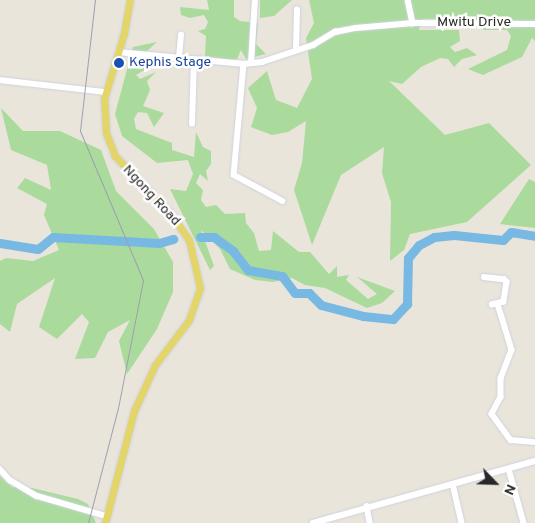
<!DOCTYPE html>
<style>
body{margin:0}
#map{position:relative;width:535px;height:523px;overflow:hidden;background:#e9e5db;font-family:Overpass,sans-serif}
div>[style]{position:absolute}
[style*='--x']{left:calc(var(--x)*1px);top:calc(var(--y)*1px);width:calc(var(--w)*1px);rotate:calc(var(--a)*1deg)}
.green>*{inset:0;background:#aadb9c}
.river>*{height:9px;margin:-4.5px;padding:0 4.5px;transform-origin:4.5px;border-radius:4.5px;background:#77b9e2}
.roads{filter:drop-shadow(0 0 1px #d0d1e0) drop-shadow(0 0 1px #d0d1e0)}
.minor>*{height:5.5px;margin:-2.75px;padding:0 2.75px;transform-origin:2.75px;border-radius:2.75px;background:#fff}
.major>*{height:7px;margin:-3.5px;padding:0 3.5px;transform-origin:3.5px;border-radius:3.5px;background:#e3d567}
.tram>*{height:1px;margin:-0.5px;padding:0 0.5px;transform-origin:0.5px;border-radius:0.5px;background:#9e9fb1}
.dots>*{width:14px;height:14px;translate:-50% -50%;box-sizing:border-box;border:2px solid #fff;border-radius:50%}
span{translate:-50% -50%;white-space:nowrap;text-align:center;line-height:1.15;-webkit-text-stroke:5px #fff;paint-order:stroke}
.street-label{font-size:14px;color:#282828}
.transit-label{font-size:14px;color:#164399}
.left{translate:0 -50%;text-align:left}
.north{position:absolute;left:470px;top:458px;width:50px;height:50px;-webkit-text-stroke:4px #fff;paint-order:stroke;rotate:114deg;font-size:14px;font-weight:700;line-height:20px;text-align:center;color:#282828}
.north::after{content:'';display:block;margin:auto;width:18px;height:22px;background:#282828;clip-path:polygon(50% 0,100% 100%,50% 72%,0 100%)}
</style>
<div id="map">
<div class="green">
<i style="clip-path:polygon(207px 0,234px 0,234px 17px,240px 21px,258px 23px,256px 44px,266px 54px,246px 59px,241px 50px,237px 59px,229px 60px,205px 56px,206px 36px,198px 31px,205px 29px,208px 22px,204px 15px,190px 18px,181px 15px,180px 7px,209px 10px)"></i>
<i style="clip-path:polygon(260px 0,292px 0,274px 16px,260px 18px)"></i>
<i style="clip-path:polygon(309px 0,535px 0,535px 41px,532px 38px,522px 57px,483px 75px,468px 69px,507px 50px,511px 36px,507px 30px,484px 30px,473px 18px,422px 19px,419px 30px,459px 30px,460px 41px,450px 47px,455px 52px,467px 48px,477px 55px,462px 59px,454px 67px,448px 59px,440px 58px,421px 67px,402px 84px,389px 81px,445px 135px,489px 123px,531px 165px,467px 222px,410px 234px,404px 250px,390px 261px,391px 202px,382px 173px,384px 147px,341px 175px,312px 245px,294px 190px,302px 163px,306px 121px,288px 132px,272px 135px,251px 127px,257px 108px,248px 88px,267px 71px,276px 100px,297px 108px,312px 79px,306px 38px,314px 23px)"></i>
<i style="clip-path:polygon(157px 42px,138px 59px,153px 65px,136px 75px,140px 79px,156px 72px,147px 81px,150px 90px,143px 106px,164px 113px,154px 127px,147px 113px,138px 112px,134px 119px,136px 129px,172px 143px,172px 150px,194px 157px,196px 132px,203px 147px,211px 151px,211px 164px,206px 171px,208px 181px,200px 174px,196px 183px,203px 190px,201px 200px,206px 207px,216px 205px,225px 214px,245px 213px,246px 223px,254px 233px,259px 251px,271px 250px,273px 231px,299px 252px,310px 252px,329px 274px,337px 266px,337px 277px,349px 275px,346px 280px,368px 299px,377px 294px,357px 277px,395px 291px,382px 303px,367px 308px,325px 288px,305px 285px,292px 278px,273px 282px,255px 280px,230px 269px,220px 249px,201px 230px,214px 266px,210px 270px,170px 189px,186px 191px,193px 174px,188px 160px,157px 163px,122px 136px,115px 114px,133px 47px)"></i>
<i style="clip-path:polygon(1px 108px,23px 131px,60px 131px,101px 150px,116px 191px,154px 229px,173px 262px,173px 292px,157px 329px,127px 374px,119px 341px,130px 320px,108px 332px,95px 358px,75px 359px,89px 322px,82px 314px,57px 339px,39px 327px,55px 278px,17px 304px,10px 332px,0 324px,0 261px,6px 258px,33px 261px,59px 250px,44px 215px,47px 204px,17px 188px,25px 178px,51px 190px,47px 165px,11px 150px)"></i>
<i style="clip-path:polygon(529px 179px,535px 182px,535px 228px,500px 224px)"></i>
<i style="clip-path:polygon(0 476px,12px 487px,32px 488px,78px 499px,88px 504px,96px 523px,0 523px)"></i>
</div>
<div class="river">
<i style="--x:200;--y:237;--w:14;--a:0"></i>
<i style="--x:214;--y:237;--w:24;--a:36"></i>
<i style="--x:233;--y:251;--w:24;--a:52"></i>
<i style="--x:248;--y:270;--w:35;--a:10"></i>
<i style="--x:282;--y:276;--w:21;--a:53"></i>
<i style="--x:295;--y:293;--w:14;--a:0"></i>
<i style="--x:309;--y:293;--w:17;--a:45"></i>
<i style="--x:321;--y:305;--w:43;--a:14.7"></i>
<i style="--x:363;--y:316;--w:30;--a:6"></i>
<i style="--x:393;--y:319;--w:21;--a:-47"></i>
<i style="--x:407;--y:304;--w:46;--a:-88.8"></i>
<i style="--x:408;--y:258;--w:17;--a:-50"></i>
<i style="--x:419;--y:245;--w:17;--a:-28"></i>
<i style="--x:434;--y:237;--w:20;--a:-6"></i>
<i style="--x:454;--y:235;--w:49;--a:5.8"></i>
<i style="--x:503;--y:240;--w:11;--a:-45"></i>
<i style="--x:511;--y:232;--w:24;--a:9"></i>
<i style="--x:0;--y:243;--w:38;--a:9"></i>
<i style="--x:38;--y:249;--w:19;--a:-39"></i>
<i style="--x:53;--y:237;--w:106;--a:3.2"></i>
<i style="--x:159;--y:243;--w:15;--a:-16"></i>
</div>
<div class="roads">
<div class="minor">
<i style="--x:408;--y:0;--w:24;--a:78"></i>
<i style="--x:296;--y:50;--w:40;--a:-88.6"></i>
<i style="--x:118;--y:52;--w:127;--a:5.4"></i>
<i style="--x:244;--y:64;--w:18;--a:-6"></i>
<i style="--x:262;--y:62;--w:54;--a:-18.4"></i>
<i style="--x:313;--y:45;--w:26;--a:-31"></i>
<i style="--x:335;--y:32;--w:21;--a:-11"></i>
<i style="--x:356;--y:28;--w:57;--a:-5"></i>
<i style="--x:413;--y:23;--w:122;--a:0.5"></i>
<i style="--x:179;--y:58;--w:23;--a:-85"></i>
<i style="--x:251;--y:63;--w:63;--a:-86.4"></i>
<i style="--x:244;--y:64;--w:111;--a:95.1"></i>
<i style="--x:234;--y:175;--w:55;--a:28"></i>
<i style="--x:0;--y:80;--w:106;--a:6.5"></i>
<i style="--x:192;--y:124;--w:64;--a:-88.2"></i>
<i style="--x:484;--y:277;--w:20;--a:6"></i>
<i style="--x:504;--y:279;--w:4;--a:45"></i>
<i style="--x:507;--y:282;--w:20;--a:99"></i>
<i style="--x:504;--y:302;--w:12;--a:166"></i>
<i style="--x:498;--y:304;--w:48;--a:73.1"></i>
<i style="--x:512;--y:350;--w:30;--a:111"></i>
<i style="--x:501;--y:378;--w:19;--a:90"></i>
<i style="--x:501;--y:397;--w:19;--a:118"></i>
<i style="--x:492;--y:414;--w:32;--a:54"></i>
<i style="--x:511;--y:440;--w:24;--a:5"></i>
<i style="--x:0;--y:469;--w:15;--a:48"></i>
<i style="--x:10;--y:480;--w:31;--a:31"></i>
<i style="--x:37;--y:496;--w:72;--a:16.2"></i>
<i style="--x:509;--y:469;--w:56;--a:74.5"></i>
<i style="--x:453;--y:484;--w:40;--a:77"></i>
<i style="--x:367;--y:506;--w:17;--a:80"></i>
<i style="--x:313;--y:523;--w:230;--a:-15.6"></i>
</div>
<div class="major">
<i style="--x:105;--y:523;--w:116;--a:-75.5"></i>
<i style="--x:134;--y:411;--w:51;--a:-65.5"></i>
<i style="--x:155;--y:365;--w:56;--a:-52.9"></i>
<i style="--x:189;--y:320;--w:34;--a:-71"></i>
<i style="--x:200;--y:288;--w:49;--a:-102.9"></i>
<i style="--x:189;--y:240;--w:32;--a:-125"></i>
<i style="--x:171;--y:214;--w:81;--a:-134"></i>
<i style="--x:115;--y:156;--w:25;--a:-111"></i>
<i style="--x:106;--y:133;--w:34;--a:-93"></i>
<i style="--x:104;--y:99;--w:69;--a:-73.1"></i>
<i style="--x:124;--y:33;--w:34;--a:-80"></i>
</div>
</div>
<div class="tram">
<i style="--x:88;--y:523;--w:119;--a:-75.4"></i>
<i style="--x:118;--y:408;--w:130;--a:-78.9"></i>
<i style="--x:143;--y:280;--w:162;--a:-112.9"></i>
<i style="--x:80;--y:131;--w:132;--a:-83.5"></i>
</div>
<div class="dots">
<i style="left:119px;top:63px;background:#1a4fb4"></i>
</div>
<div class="street-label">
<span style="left:474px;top:23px">Mwitu Drive</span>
<span style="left:151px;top:196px;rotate:47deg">Ngong Road</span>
</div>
<div class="transit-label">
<span class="left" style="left:129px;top:63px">Kephis Stage</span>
</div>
<div class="north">N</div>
</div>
